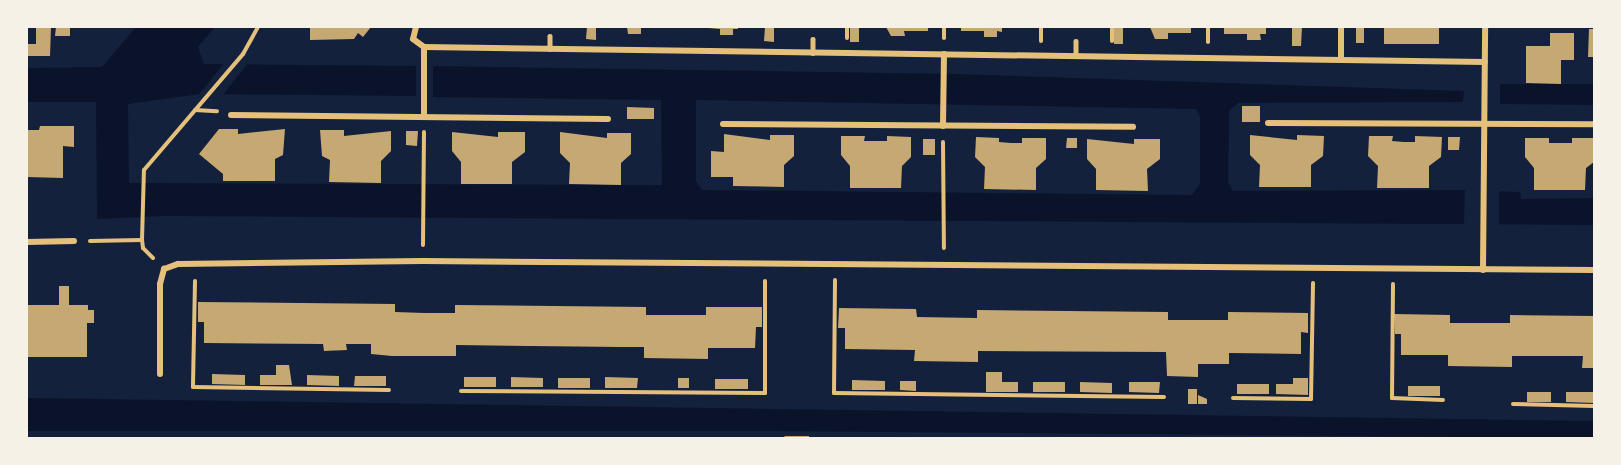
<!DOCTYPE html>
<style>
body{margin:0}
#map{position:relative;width:1621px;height:465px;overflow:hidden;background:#14213d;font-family:Figtree,sans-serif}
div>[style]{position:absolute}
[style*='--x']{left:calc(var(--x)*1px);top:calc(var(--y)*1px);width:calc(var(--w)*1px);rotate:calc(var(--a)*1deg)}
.water>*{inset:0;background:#0b132b}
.pier>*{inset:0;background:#14213d}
.building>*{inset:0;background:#c6a872}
.path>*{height:4px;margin:-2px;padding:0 2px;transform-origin:2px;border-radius:2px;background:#e5c07b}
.service>*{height:4.5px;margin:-2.25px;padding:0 2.25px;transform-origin:2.25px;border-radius:2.25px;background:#e5c07b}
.minor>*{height:6px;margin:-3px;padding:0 3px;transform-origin:3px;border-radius:3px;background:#e5c07b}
span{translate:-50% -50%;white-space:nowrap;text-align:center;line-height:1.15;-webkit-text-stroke:4.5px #f6f1e7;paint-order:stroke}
.frame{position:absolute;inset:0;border:28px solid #f6f1e7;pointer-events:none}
</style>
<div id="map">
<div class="water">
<i style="clip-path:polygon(evenodd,136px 27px,215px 27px,198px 47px,204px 64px,416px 66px,416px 96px,200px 94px,128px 104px,129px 183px,662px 185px,661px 100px,433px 97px,433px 66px,955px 74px,1464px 91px,1463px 102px,1238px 103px,1229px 111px,1228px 182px,1233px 191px,1465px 190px,1520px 192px,1521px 199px,1594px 198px,1594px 225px,165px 216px,97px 219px,96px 102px,27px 102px,27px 68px,102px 67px,136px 27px,696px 100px,1196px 109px,1200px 117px,1200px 184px,1192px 195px,702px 190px,696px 181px,696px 100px)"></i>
<i style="clip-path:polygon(1500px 84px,1594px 84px,1594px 105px,1500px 104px)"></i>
<i style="clip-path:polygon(27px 398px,1594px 421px,1594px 438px,769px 431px,27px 431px)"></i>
</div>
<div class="pier">
<i style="clip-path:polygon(226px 61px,250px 61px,221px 97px,197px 97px)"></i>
<i style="clip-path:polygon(1465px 187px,1499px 189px,1499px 228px,1464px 228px)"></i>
</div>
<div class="building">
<i style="clip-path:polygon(36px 27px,51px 27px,50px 56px,27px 56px,27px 44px,36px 44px)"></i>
<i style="clip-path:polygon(56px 27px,70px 27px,70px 36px,55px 36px)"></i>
<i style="clip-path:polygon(371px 27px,363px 37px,358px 33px,354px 39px,310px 40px,310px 27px)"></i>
<i style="clip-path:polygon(587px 27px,596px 27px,596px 40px,586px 39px)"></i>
<i style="clip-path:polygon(627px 27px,641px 27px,641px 34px,628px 34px)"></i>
<i style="clip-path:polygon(697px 27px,738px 27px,738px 29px,733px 29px,733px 35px,720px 35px,720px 29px)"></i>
<i style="clip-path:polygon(765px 27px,774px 27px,774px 42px,764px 41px)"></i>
<i style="clip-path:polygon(850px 27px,859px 27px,859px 42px,850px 42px)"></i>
<i style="clip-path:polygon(886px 27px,928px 27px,928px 31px,904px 31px,905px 36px,891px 36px)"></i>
<i style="clip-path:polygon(961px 27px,1002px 27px,1002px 32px,997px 31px,997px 37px,984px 37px,984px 31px,961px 31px)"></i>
<i style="clip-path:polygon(1114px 27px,1123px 27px,1123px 44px,1114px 44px)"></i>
<i style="clip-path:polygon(1150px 27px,1191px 27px,1191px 33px,1168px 33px,1168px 39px,1155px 39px)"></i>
<i style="clip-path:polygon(1224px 27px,1266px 27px,1266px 34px,1260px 34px,1261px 40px,1247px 40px,1247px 34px,1224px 34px)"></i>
<i style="clip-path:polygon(1292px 27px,1302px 27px,1301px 46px,1292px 46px)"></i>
<i style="clip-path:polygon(1356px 27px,1364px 27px,1364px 43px,1356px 43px)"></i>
<i style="clip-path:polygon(1384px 27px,1439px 27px,1439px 44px,1384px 44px)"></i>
<i style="clip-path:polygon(1589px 29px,1594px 29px,1594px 57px,1588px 57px)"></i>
<i style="clip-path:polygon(1550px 33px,1574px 33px,1574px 60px,1561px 60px,1561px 84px,1526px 83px,1526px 46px,1550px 46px)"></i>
<i style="clip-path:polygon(1242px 106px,1260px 106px,1260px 122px,1242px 122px)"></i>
<i style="clip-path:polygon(627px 107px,654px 108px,654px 119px,627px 119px)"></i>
<i style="clip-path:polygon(40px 126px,74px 126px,74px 147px,63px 146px,63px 178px,27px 177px,27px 130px,39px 130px)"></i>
<i style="clip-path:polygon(219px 129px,238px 129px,238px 134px,285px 129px,283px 155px,275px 159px,275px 181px,223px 181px,223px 174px,199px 154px)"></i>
<i style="clip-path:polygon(320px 130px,344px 130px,344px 136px,391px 131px,391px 151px,381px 161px,381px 183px,329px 182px,330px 160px,322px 156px)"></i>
<i style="clip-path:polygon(406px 131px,418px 131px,417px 146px,406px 145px)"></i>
<i style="clip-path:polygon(452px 132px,498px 137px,498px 132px,525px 132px,525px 152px,512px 162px,512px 184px,461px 184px,461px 162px,452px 151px)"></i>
<i style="clip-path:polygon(560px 132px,607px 138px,607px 133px,631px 133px,631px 154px,621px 163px,621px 185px,569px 184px,570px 163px,560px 153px)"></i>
<i style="clip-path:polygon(724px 134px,770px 140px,770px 135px,794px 135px,794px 156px,784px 165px,784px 187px,733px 186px,733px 177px,711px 177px,711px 151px,724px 152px)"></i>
<i style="clip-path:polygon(1250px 135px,1297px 140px,1297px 135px,1324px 136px,1323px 156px,1311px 165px,1311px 187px,1259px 187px,1260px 165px,1250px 155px)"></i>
<i style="clip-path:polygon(841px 136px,865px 136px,864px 141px,887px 141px,887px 136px,911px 137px,911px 157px,902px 166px,901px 188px,850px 188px,850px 166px,841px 155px)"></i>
<i style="clip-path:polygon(1369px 136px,1393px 136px,1392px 141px,1404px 142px,1415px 142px,1415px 136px,1442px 137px,1441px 157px,1429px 166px,1429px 188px,1377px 188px,1378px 166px,1368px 156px)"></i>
<i style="clip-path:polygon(976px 137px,999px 138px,999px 142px,1011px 143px,1022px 143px,1022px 138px,1046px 138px,1046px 159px,1036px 168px,1036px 190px,984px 189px,985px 167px,975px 157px)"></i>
<i style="clip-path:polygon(1448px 137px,1460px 137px,1459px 150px,1448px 150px)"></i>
<i style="clip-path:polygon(1067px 138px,1077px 138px,1077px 148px,1066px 148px)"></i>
<i style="clip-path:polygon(1525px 138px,1549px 138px,1549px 143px,1572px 143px,1572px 138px,1594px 138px,1594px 162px,1586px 168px,1585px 190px,1534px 190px,1534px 168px,1525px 157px)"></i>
<i style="clip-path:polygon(923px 139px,935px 139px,935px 155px,923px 155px)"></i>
<i style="clip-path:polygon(1087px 139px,1134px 144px,1134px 139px,1160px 139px,1160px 159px,1147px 169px,1148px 191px,1096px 190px,1096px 169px,1087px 159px)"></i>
<i style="clip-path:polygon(59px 286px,69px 286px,69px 305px,88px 305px,88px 310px,94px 310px,94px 323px,87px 323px,87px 357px,27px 357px,27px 305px,59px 305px)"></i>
<i style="clip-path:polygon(198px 302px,395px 304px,395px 312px,425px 313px,455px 313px,455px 305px,646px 307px,646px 315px,706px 315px,706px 307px,762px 307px,762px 327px,756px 327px,755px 348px,708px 348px,708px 359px,644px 358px,644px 347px,621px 347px,456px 345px,456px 356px,392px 356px,371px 354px,371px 344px,346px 344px,347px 350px,324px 351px,323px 344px,204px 343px,204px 322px,198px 322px)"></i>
<i style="clip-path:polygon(839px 308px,916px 309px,917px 317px,977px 318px,977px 310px,1168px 312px,1168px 320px,1228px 320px,1228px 312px,1308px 313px,1308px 333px,1301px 332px,1301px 354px,1229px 353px,1229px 364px,1198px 364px,1198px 377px,1167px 376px,1166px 352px,978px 351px,978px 362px,914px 361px,915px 350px,845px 349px,845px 328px,838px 328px)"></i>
<i style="clip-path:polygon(1394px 314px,1450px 315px,1450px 323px,1510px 323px,1510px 315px,1594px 316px,1594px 368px,1582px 368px,1583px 356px,1512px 356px,1512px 367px,1448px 366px,1448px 355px,1401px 355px,1401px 334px,1395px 334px)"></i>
<i style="clip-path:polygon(276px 365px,289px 365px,292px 385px,260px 385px,260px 375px,276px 375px)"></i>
<i style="clip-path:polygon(986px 372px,1002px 372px,1002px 382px,1018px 382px,1018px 392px,986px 392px)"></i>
<i style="clip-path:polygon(212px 374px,245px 375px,245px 385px,212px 384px)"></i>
<i style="clip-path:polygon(307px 375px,339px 376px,339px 386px,307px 385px)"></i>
<i style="clip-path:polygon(355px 376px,386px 376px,386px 386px,354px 386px)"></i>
<i style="clip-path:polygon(464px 377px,496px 377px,496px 387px,464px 387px)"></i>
<i style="clip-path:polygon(511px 377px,543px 378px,543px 387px,511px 387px)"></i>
<i style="clip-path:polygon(605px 377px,638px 378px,637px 388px,605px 388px)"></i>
<i style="clip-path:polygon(558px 378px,590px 378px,590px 388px,558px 388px)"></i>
<i style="clip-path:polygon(678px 378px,689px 378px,689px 388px,678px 388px)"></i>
<i style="clip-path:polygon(1293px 378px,1308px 378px,1308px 395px,1276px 394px,1276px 384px,1293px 384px)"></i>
<i style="clip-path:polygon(715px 379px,748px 379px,748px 389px,715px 389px)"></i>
<i style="clip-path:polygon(852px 380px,885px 381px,885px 390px,852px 390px)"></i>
<i style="clip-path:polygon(900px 381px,916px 381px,916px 391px,900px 390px)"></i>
<i style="clip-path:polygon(1033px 382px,1065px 382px,1065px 392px,1033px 392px)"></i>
<i style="clip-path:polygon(1080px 382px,1112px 383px,1112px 393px,1080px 392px)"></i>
<i style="clip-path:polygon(1129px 382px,1160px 382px,1159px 393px,1129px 392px)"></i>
<i style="clip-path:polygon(1237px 384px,1269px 384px,1269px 394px,1237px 394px)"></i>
<i style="clip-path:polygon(1408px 386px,1440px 386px,1440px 396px,1408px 396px)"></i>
<i style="clip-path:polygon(1188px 389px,1197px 389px,1197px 404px,1188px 404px)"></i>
<i style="clip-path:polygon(1527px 392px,1551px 392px,1551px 402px,1527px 402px)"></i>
<i style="clip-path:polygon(1566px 392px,1594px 392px,1594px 403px,1566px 402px)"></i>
<i style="clip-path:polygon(1198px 395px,1207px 399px,1207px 404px,1198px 404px)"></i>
<i style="clip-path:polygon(785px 436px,809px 436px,809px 438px,783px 438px)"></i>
</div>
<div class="path">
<i style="--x:847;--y:38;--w:11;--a:-90"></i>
<i style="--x:944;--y:38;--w:11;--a:-90"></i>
<i style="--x:1041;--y:41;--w:14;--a:-90"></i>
<i style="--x:1112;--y:41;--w:14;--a:-90"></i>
<i style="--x:1208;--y:42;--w:15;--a:-90"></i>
<i style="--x:195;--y:110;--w:22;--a:3"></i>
<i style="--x:943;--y:142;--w:106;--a:89.5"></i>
<i style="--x:90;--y:241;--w:52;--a:-1.1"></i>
<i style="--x:423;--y:245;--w:113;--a:-89.5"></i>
<i style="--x:153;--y:258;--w:14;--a:-135"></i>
<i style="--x:143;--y:248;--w:8;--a:-97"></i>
<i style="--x:142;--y:240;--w:70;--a:-88.4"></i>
<i style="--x:144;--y:170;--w:153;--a:-49.5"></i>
<i style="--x:243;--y:54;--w:31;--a:-61"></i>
<i style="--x:835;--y:280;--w:113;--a:90.5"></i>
<i style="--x:834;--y:393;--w:330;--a:0.7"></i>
<i style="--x:195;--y:281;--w:106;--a:91.1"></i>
<i style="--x:193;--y:387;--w:196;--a:0.9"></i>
<i style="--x:1393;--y:284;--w:114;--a:90.5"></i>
<i style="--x:1392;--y:398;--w:51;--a:2.2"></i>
<i style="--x:461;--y:391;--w:304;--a:0.4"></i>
<i style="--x:765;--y:393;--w:112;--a:-90"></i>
<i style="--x:1233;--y:398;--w:78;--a:0.7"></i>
<i style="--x:1311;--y:399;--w:116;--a:-89"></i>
<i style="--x:1513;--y:404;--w:81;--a:1.4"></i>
</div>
<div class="service">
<i style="--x:550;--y:36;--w:13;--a:90"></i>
<i style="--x:813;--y:39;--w:14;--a:90"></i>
<i style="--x:1076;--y:41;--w:15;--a:90"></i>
</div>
<div class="minor">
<i style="--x:416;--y:27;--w:12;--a:104"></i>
<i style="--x:413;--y:39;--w:14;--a:36"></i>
<i style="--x:424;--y:47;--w:1061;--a:0.81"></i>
<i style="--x:1341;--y:27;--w:32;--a:90"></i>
<i style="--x:231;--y:115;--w:377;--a:0.6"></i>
<i style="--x:424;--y:117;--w:70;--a:-90"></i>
<i style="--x:1268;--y:123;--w:326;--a:0.2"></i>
<i style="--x:723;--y:124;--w:410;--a:0.4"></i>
<i style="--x:943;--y:126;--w:72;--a:-89.2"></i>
<i style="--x:27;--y:242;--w:47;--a:-1.2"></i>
<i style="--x:1483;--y:270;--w:243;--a:-89.5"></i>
<i style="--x:160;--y:374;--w:90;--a:-90"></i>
<i style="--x:160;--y:284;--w:16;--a:-75"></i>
<i style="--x:164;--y:269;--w:15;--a:-20"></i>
<i style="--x:178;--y:264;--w:245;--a:-0.7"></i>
<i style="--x:423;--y:261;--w:1171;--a:0.44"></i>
</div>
<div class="frame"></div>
</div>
